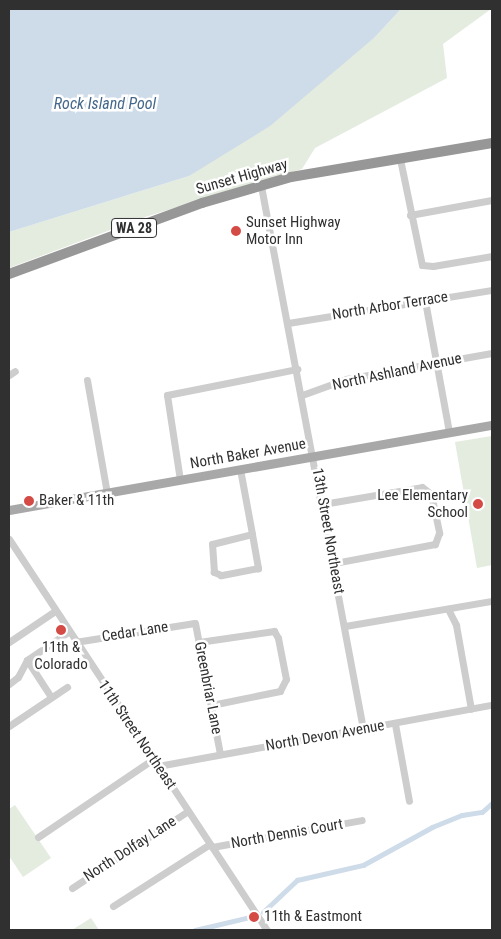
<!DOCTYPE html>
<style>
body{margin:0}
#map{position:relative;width:501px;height:939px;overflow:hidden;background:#fff;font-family:"Roboto Condensed",sans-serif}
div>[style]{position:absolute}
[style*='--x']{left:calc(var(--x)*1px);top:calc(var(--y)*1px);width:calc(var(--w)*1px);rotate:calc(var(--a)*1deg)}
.green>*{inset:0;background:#e4ebdf}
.water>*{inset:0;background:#cedbe9}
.canal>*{height:5px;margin:-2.5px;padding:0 2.5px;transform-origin:2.5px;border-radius:2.5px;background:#cedbe9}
.minor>*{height:7px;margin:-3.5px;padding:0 3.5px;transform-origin:3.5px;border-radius:3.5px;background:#cdcdcd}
.major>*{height:9px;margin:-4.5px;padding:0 4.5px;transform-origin:4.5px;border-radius:4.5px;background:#a8a8a8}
.highway>*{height:10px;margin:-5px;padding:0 5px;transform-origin:5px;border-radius:5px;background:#979797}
.dots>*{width:14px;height:14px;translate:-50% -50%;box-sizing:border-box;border:2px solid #fff;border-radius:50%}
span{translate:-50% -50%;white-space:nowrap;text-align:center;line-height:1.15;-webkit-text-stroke:5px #fff;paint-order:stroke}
.shield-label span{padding:1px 4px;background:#fff;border:1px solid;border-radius:4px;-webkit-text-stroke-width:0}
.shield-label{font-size:14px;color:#303030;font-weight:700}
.street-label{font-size:15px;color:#303030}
.poi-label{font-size:15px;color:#303030}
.left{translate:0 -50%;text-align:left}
.right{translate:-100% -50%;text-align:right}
.water-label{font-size:16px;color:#45688a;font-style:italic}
.frame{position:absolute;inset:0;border:10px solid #303030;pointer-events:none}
</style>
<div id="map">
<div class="green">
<i style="clip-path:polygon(401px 9px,491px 9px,443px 44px,447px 78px,315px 148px,302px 169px,145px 217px,9px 268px,9px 232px,189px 176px,375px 37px)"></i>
<i style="clip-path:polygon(492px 436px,492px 565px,477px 568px,455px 442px)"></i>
<i style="clip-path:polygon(15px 805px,51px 858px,23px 877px,9px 856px,9px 809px)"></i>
<i style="clip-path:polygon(91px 918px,99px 930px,72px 930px)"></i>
</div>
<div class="water">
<i style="clip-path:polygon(9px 9px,401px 9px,375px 37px,270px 126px,189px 176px,9px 232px)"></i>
</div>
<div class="canal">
<i style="--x:263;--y:912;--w:47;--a:-43.3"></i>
<i style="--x:297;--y:880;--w:68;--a:-12.8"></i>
<i style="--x:363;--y:865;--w:79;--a:-28.8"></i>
<i style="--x:432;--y:827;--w:32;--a:-22"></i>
<i style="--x:462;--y:815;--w:20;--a:-9"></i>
<i style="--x:482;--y:812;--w:13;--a:-42"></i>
<i style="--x:195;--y:930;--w:57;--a:-13.3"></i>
</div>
<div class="minor">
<i style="--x:400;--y:159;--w:108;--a:78.3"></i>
<i style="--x:422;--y:265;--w:11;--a:5"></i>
<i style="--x:433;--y:266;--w:60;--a:-9.6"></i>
<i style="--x:261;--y:186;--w:552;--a:79.36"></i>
<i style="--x:410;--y:215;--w:83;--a:-10.4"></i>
<i style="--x:425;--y:301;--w:133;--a:79.6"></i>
<i style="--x:288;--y:323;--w:207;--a:-9.2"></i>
<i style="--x:9;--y:375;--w:7;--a:-34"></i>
<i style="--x:87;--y:380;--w:115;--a:80"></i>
<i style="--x:302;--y:395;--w:47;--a:-20"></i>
<i style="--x:346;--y:379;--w:148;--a:-10.1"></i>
<i style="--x:240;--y:469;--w:66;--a:79.5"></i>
<i style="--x:252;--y:534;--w:35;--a:80"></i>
<i style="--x:258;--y:568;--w:38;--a:169"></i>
<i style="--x:221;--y:575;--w:8;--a:-157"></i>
<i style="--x:214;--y:572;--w:28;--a:-94"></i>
<i style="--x:212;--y:544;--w:41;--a:-14"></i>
<i style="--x:180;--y:480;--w:86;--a:-98.7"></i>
<i style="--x:167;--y:395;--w:133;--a:-11.3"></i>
<i style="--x:323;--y:504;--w:100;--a:-9.7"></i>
<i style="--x:422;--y:487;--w:11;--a:38"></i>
<i style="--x:431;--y:494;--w:40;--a:78"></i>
<i style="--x:439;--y:533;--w:12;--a:110"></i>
<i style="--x:435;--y:544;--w:103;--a:169.3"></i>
<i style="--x:9;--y:539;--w:468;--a:56.6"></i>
<i style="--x:448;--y:609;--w:18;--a:63"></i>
<i style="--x:456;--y:625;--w:85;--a:79.9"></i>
<i style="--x:345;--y:626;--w:149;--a:-9.7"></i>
<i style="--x:9;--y:642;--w:55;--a:-34"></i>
<i style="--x:75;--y:642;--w:121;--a:-9"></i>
<i style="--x:195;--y:623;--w:133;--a:79.2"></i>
<i style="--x:199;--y:642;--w:76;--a:-8.3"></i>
<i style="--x:274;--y:631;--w:8;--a:60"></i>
<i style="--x:278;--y:638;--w:42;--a:79"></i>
<i style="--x:286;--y:679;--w:13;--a:117"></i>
<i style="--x:280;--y:691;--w:70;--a:168.5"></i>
<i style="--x:27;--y:660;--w:44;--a:57"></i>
<i style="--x:9;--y:684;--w:11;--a:-38"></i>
<i style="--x:18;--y:677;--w:19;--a:-62"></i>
<i style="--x:27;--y:660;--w:50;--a:-34.3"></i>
<i style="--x:395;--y:724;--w:78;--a:79.7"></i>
<i style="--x:9;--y:726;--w:70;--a:-33.9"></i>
<i style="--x:158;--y:766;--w:340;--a:-10.4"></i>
<i style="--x:38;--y:837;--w:139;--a:-34.1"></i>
<i style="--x:212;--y:847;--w:152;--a:-10.2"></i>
<i style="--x:72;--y:888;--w:139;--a:-33.6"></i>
<i style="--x:113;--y:906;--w:115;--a:-32.6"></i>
</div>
<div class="major">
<i style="--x:9;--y:510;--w:490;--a:-10"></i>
</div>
<div class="highway">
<i style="--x:9;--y:274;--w:206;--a:-20.2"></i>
<i style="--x:202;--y:203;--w:93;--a:-16.3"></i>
<i style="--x:291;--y:177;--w:204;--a:-9.6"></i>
</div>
<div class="dots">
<i style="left:236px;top:231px;background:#d44a45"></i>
<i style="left:29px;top:501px;background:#d44a45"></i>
<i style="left:478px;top:504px;background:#d44a45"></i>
<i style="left:61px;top:630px;background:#d44a45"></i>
<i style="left:254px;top:917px;background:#d44a45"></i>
</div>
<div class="shield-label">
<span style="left:134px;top:228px">WA 28</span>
</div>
<div class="street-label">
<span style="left:242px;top:177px;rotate:-16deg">Sunset Highway</span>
<span style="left:390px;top:306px;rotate:-9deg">North Arbor Terrace</span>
<span style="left:397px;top:372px;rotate:-12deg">North Ashland Avenue</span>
<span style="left:248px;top:454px;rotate:-10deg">North Baker Avenue</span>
<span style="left:328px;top:531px;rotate:80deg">13th Street Northeast</span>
<span style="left:135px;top:632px;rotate:-9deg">Cedar Lane</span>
<span style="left:208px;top:688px;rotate:79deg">Greenbriar Lane</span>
<span style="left:137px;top:735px;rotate:56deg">11th Street Northeast</span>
<span style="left:325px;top:736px;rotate:-10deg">North Devon Avenue</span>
<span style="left:287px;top:834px;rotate:-10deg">North Dennis Court</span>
<span style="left:130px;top:849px;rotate:-33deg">North Dolfay Lane</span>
</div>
<div class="poi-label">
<span class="left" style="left:246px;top:231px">Sunset Highway<br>Motor Inn</span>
<span class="right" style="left:468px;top:504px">Lee Elementary<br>School</span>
<span class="left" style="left:39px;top:501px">Baker &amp; 11th</span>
<span style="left:61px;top:656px">11th &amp;<br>Colorado</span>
<span class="left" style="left:264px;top:917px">11th &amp; Eastmont</span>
</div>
<div class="water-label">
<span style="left:105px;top:104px">Rock Island Pool</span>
</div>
<div class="frame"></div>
</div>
